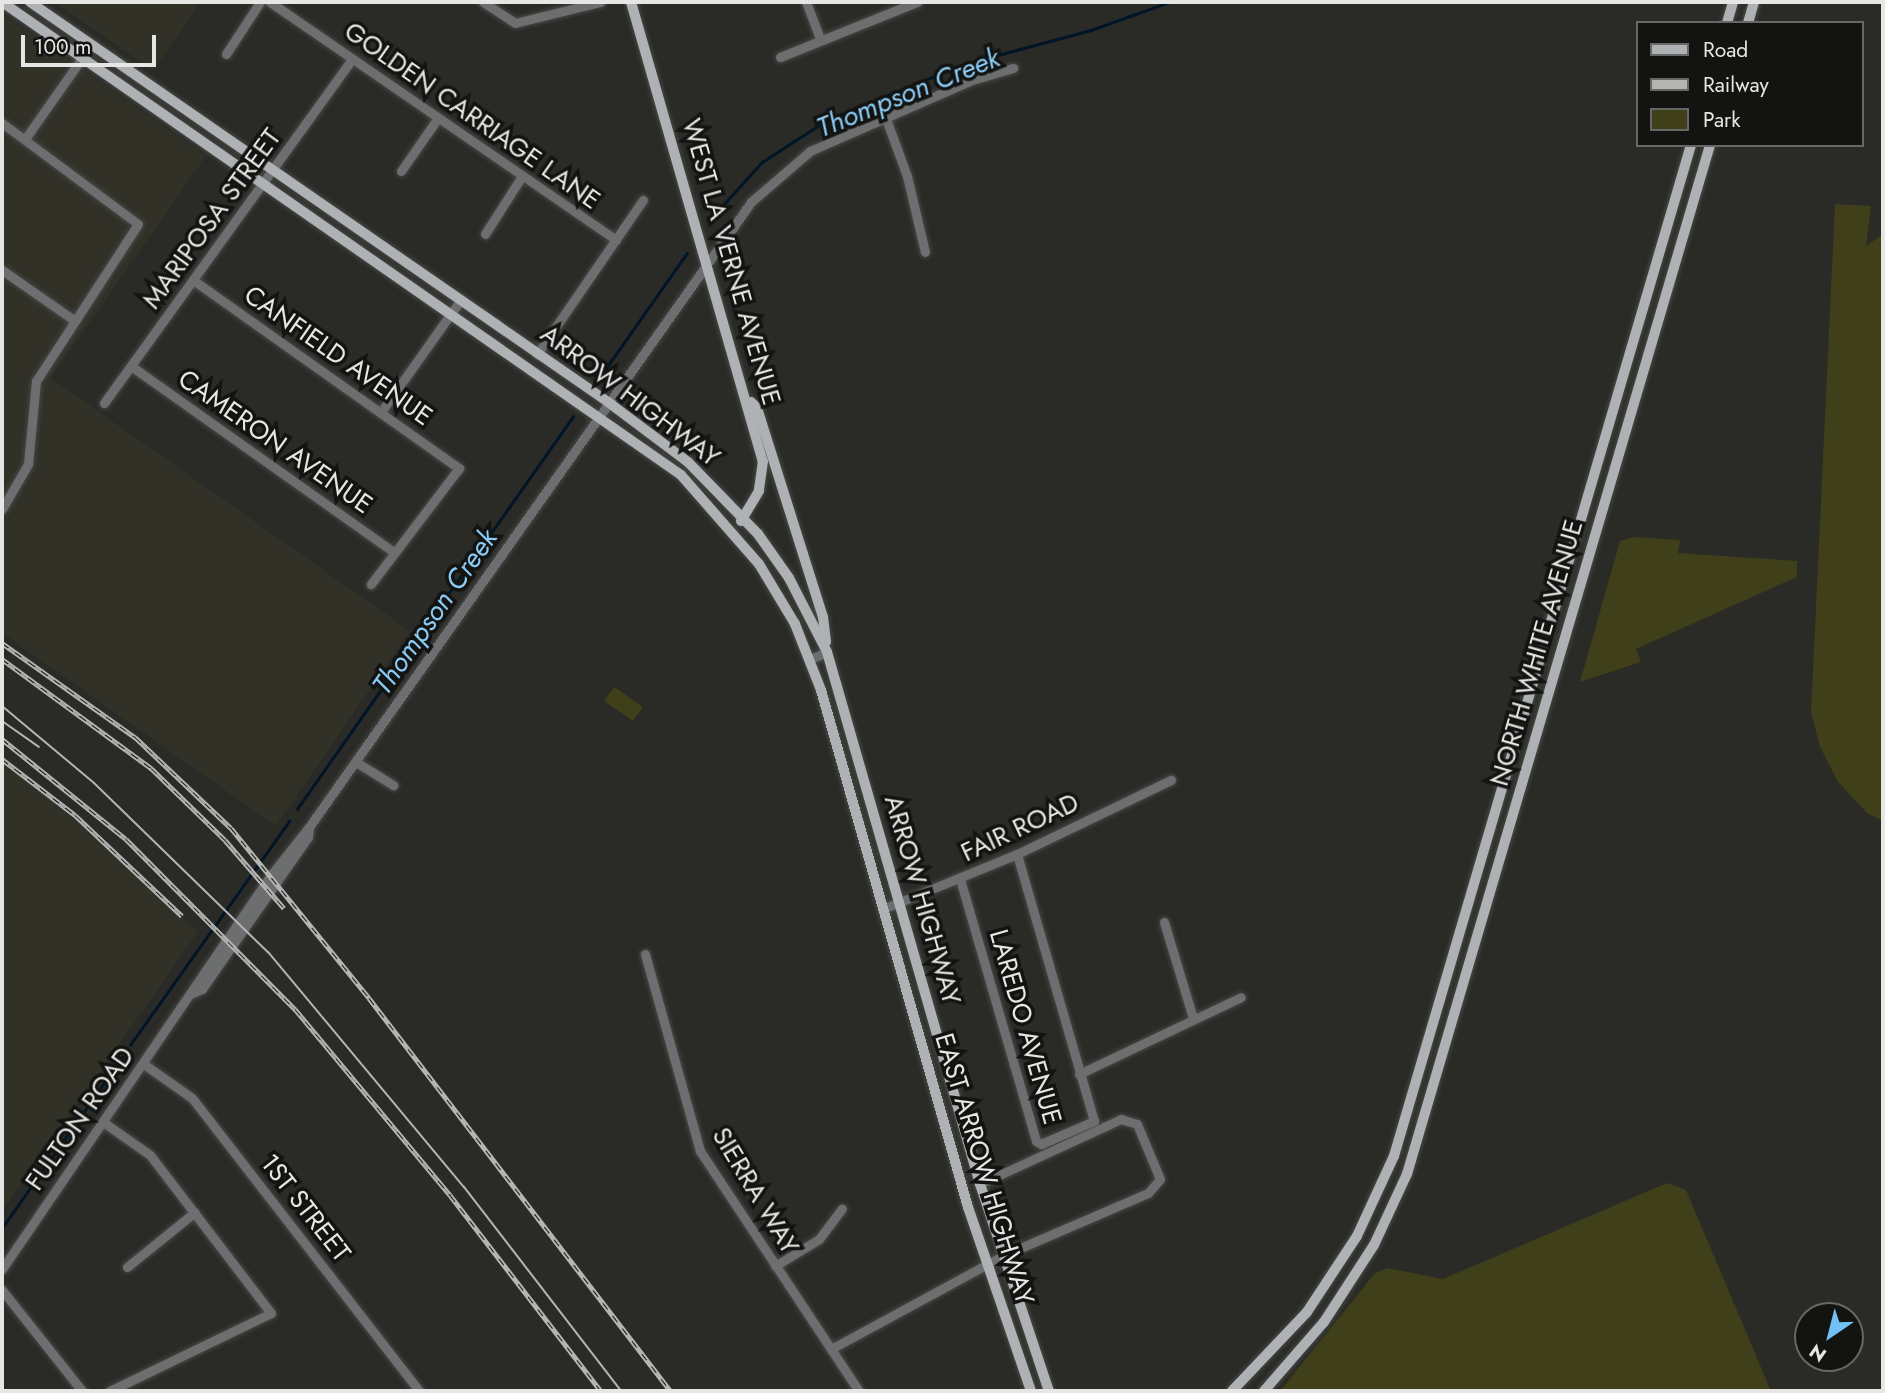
<!DOCTYPE html>
<style>
body{margin:0}
#map{position:relative;width:1885px;height:1393px;overflow:hidden;background:#2a2a27;font-family:Jost,sans-serif}
div>[style]{position:absolute}
[style*='--x']{left:calc(var(--x)*1px);top:calc(var(--y)*1px);width:calc(var(--w)*1px);rotate:calc(var(--a)*1deg)}
.built>*{inset:0;background:#313128}
.green>*{inset:0;background:#3f3f19}
.stream>*{height:2.5px;margin:-1.25px;padding:0 1.25px;transform-origin:1.25px;border-radius:1.25px;background:#001627}
.roads{filter:drop-shadow(0 0 2px #484845) drop-shadow(0 0 2px #484845)}
.minor>*{height:9px;margin:-4.5px;padding:0 4.5px;transform-origin:4.5px;border-radius:4.5px;background:#6c6e6f}
.major>*{height:10px;margin:-5px;padding:0 5px;transform-origin:5px;border-radius:5px;background:#afb2b4}
.tram>*{height:2px;margin:-1px;padding:0 1px;transform-origin:1px;border-radius:1px;background:#b4b4b2}
.rail>*{height:5px;margin-top:-2.5px;transform-origin:0;background:repeating-linear-gradient(90deg,#131311 0 8px,#b4b4b2 0 16px);box-sizing:border-box;border-block:2px solid #b4b4b2}
span{translate:-50% -50%;white-space:nowrap;text-align:center;line-height:1.15;-webkit-text-stroke:7px #131311;paint-order:stroke}
.street-label{font-size:26px;color:#e6e6e4}
.water-label{font-size:28px;color:#8acaf4;font-style:italic}
.frame{position:absolute;inset:0;border:4px solid #e6e6e4;pointer-events:none}
.legend{position:absolute;left:1636px;top:21px;width:228px;height:126px;box-sizing:border-box;background:#131311;border:2px solid #676765;margin:0;padding:9px 12px;list-style:none;font-size:21px;color:#e6e6e4}
.legend li{display:flex;align-items:center;gap:14px;height:35px}
.legend b{width:35px;border:2px solid #676765}
.north{position:absolute;left:1794px;top:1302px;width:70px;height:70px;box-sizing:border-box;background:#131311;border:2px solid #676765;border-radius:50%;rotate:215deg;font-size:19px;font-weight:700;line-height:28px;text-align:center;color:#e6e6e4}
.north::after{content:'';display:block;margin:auto;width:24px;height:32px;background:#71c1f5;clip-path:polygon(50% 0,100% 100%,50% 72%,0 100%)}
.scale{position:absolute;left:21px;top:35px;width:135px;height:32px;box-sizing:border-box;border:4px solid #e6e6e4;border-top:0;padding-left:9px;font-size:21px;line-height:24px;white-space:nowrap;color:#e6e6e4;-webkit-text-stroke:5px #131311;paint-order:stroke}
</style>
<div id="map">
<div class="built">
<i style="clip-path:polygon(54px 2px,200px 2px,153px 71px)"></i>
<i style="clip-path:polygon(2px 13px,206px 156px,51px 378px,410px 631px,276px 826px,2px 633px)"></i>
<i style="clip-path:polygon(2px 762px,77px 821px,198px 932px,2px 1211px)"></i>
</div>
<div class="green">
<i style="clip-path:polygon(1835px 204px,1871px 206px,1866px 246px,1883px 234px,1883px 821px,1867px 813px,1838px 782px,1820px 747px,1811px 712px)"></i>
<i style="clip-path:polygon(1634px 537px,1680px 540px,1678px 553px,1797px 561px,1797px 577px,1636px 649px,1641px 662px,1580px 682px,1620px 541px)"></i>
<i style="clip-path:polygon(614px 687px,643px 707px,633px 721px,604px 701px)"></i>
<i style="clip-path:polygon(1667px 1183px,1686px 1190px,1771px 1391px,1280px 1391px,1375px 1273px,1387px 1268px,1443px 1279px)"></i>
</div>
<div class="stream">
<i style="--x:713;--y:216;--w:73;--a:-47.8"></i>
<i style="--x:762;--y:162;--w:77;--a:-32.9"></i>
<i style="--x:827;--y:120;--w:148;--a:-22.2"></i>
<i style="--x:964;--y:64;--w:131;--a:-15"></i>
<i style="--x:1091;--y:30;--w:83;--a:-19.7"></i>
<i style="--x:597;--y:381;--w:156;--a:-54.9"></i>
<i style="--x:297;--y:809;--w:480;--a:-54.9"></i>
<i style="--x:130;--y:1045;--w:275;--a:-54.6"></i>
<i style="--x:2;--y:1228;--w:209;--a:-54.9"></i>
</div>
<div class="roads">
<div class="minor">
<i style="--x:270;--y:2;--w:420;--a:34.5"></i>
<i style="--x:483;--y:2;--w:38;--a:33"></i>
<i style="--x:515;--y:23;--w:88;--a:-13.9"></i>
<i style="--x:806;--y:2;--w:40;--a:69"></i>
<i style="--x:226;--y:54;--w:62;--a:-56.8"></i>
<i style="--x:780;--y:57;--w:148;--a:-21.9"></i>
<i style="--x:885;--y:116;--w:64;--a:69.9"></i>
<i style="--x:907;--y:176;--w:78;--a:76.7"></i>
<i style="--x:2;--y:123;--w:169;--a:36.6"></i>
<i style="--x:138;--y:224;--w:187;--a:123"></i>
<i style="--x:36;--y:381;--w:83;--a:95.5"></i>
<i style="--x:28;--y:464;--w:52;--a:120"></i>
<i style="--x:25;--y:139;--w:115;--a:-54.9"></i>
<i style="--x:401;--y:171;--w:65;--a:-55.1"></i>
<i style="--x:485;--y:234;--w:69;--a:-57.5"></i>
<i style="--x:2;--y:270;--w:89;--a:34.9"></i>
<i style="--x:193;--y:280;--w:326;--a:35.3"></i>
<i style="--x:459;--y:468;--w:146;--a:127.2"></i>
<i style="--x:537;--y:354;--w:187;--a:-55.5"></i>
<i style="--x:131;--y:366;--w:322;--a:35.3"></i>
<i style="--x:104;--y:403;--w:424;--a:-54.2"></i>
<i style="--x:381;--y:412;--w:136;--a:-54.6"></i>
<i style="--x:810;--y:659;--w:18;--a:-22"></i>
<i style="--x:356;--y:762;--w:44;--a:31.9"></i>
<i style="--x:960;--y:879;--w:273;--a:73.8"></i>
<i style="--x:1036;--y:1141;--w:6;--a:31"></i>
<i style="--x:1041;--y:1144;--w:58;--a:-23.5"></i>
<i style="--x:1094;--y:1121;--w:278;--a:-106.1"></i>
<i style="--x:883;--y:909;--w:145;--a:-22.3"></i>
<i style="--x:1017;--y:854;--w:171;--a:-25.7"></i>
<i style="--x:1164;--y:922;--w:100;--a:73.2"></i>
<i style="--x:645;--y:954;--w:205;--a:74.4"></i>
<i style="--x:700;--y:1151;--w:288;--a:56.5"></i>
<i style="--x:193;--y:993;--w:10;--a:-24"></i>
<i style="--x:202;--y:989;--w:185;--a:-55.1"></i>
<i style="--x:308;--y:837;--w:10;--a:-84"></i>
<i style="--x:145;--y:1065;--w:57;--a:35.1"></i>
<i style="--x:192;--y:1098;--w:371;--a:52.2"></i>
<i style="--x:1079;--y:1074;--w:179;--a:-25.4"></i>
<i style="--x:103;--y:1122;--w:57;--a:35.1"></i>
<i style="--x:150;--y:1155;--w:199;--a:52.6"></i>
<i style="--x:271;--y:1313;--w:179;--a:154.2"></i>
<i style="--x:775;--y:1266;--w:52;--a:-31.5"></i>
<i style="--x:819;--y:1239;--w:38;--a:-53"></i>
<i style="--x:127;--y:1267;--w:87;--a:-39"></i>
<i style="--x:2;--y:1269;--w:477;--a:-55.7"></i>
<i style="--x:271;--y:875;--w:61;--a:-51.6"></i>
<i style="--x:309;--y:827;--w:765;--a:-54.73"></i>
<i style="--x:751;--y:202;--w:78;--a:-40.8"></i>
<i style="--x:810;--y:151;--w:177;--a:-23.7"></i>
<i style="--x:972;--y:80;--w:43;--a:-16.3"></i>
<i style="--x:2;--y:1290;--w:129;--a:51.6"></i>
<i style="--x:831;--y:1349;--w:197;--a:-28.5"></i>
<i style="--x:1004;--y:1255;--w:157;--a:-23.3"></i>
<i style="--x:1148;--y:1193;--w:18;--a:-49"></i>
<i style="--x:1160;--y:1179;--w:60;--a:-112.7"></i>
<i style="--x:1137;--y:1124;--w:17;--a:-163"></i>
<i style="--x:1121;--y:1119;--w:155;--a:155.3"></i>
</div>
<div class="major">
<i style="--x:2;--y:2;--w:828;--a:34.86"></i>
<i style="--x:681;--y:475;--w:118;--a:48.8"></i>
<i style="--x:759;--y:564;--w:70;--a:59"></i>
<i style="--x:795;--y:624;--w:71;--a:68.5"></i>
<i style="--x:821;--y:690;--w:537;--a:74.13"></i>
<i style="--x:968;--y:1207;--w:194;--a:71.1"></i>
<i style="--x:30;--y:2;--w:703;--a:34.68"></i>
<i style="--x:608;--y:402;--w:100;--a:36.9"></i>
<i style="--x:688;--y:462;--w:100;--a:45.8"></i>
<i style="--x:758;--y:534;--w:54;--a:54.8"></i>
<i style="--x:789;--y:578;--w:83;--a:62.8"></i>
<i style="--x:827;--y:652;--w:554;--a:73.96"></i>
<i style="--x:980;--y:1184;--w:218;--a:71.6"></i>
<i style="--x:631;--y:2;--w:478;--a:74"></i>
<i style="--x:763;--y:461;--w:30;--a:98"></i>
<i style="--x:759;--y:491;--w:35;--a:121"></i>
<i style="--x:1727;--y:23;--w:22;--a:-74"></i>
<i style="--x:1748;--y:23;--w:22;--a:-74"></i>
<i style="--x:751;--y:402;--w:8;--a:45"></i>
<i style="--x:757;--y:408;--w:219;--a:72.5"></i>
<i style="--x:823;--y:617;--w:25;--a:83"></i>
<i style="--x:1232;--y:1391;--w:109;--a:-46.5"></i>
<i style="--x:1307;--y:1312;--w:91;--a:-56.7"></i>
<i style="--x:1357;--y:1236;--w:88;--a:-65.2"></i>
<i style="--x:1394;--y:1156;--w:1054;--a:-73.63"></i>
<i style="--x:1264;--y:1391;--w:91;--a:-49"></i>
<i style="--x:1324;--y:1322;--w:92;--a:-57"></i>
<i style="--x:1374;--y:1245;--w:78;--a:-65.1"></i>
<i style="--x:1407;--y:1174;--w:1073;--a:-73.59"></i>
</div>
</div>
<div class="tram">
<i style="--x:2;--y:706;--w:120;--a:39.9"></i>
<i style="--x:94;--y:783;--w:243;--a:44.2"></i>
<i style="--x:268;--y:952;--w:306;--a:50.2"></i>
<i style="--x:464;--y:1187;--w:257;--a:52.4"></i>
<i style="--x:2;--y:721;--w:45;--a:35.1"></i>
</div>
<div class="rail">
<i style="--x:2;--y:643;--w:163;--a:35.3"></i>
<i style="--x:135;--y:737;--w:132;--a:43.5"></i>
<i style="--x:231;--y:828;--w:219;--a:50.9"></i>
<i style="--x:369;--y:998;--w:496;--a:52.5"></i>
<i style="--x:2;--y:659;--w:185;--a:36.2"></i>
<i style="--x:151;--y:768;--w:103;--a:44.2"></i>
<i style="--x:225;--y:840;--w:90;--a:49.1"></i>
<i style="--x:2;--y:739;--w:159;--a:38.9"></i>
<i style="--x:126;--y:839;--w:240;--a:45.2"></i>
<i style="--x:295;--y:1009;--w:242;--a:50.2"></i>
<i style="--x:450;--y:1195;--w:247;--a:52.4"></i>
<i style="--x:2;--y:759;--w:92;--a:37.5"></i>
<i style="--x:75;--y:815;--w:147;--a:43.3"></i>
</div>
<div class="street-label">
<span style="left:472px;top:116px;rotate:35deg">GOLDEN CARRIAGE LANE</span>
<span style="left:212px;top:219px;rotate:-54deg">MARIPOSA STREET</span>
<span style="left:731px;top:262px;rotate:74deg">WEST LA VERNE AVENUE</span>
<span style="left:338px;top:356px;rotate:35deg">CANFIELD AVENUE</span>
<span style="left:630px;top:396px;rotate:37deg">ARROW HIGHWAY</span>
<span style="left:275px;top:442px;rotate:35deg">CAMERON AVENUE</span>
<span style="left:1537px;top:653px;rotate:-74deg">NORTH WHITE AVENUE</span>
<span style="left:1020px;top:828px;rotate:-25deg">FAIR ROAD</span>
<span style="left:922px;top:900px;rotate:74deg">ARROW HIGHWAY</span>
<span style="left:1025px;top:1027px;rotate:74deg">LAREDO AVENUE</span>
<span style="left:80px;top:1119px;rotate:-55deg">FULTON ROAD</span>
<span style="left:984px;top:1169px;rotate:73deg">EAST ARROW HIGHWAY</span>
<span style="left:755px;top:1191px;rotate:59deg">SIERRA WAY</span>
<span style="left:305px;top:1208px;rotate:52deg">1ST STREET</span>
</div>
<div class="water-label">
<span style="left:908px;top:93px;rotate:-22deg">Thompson Creek</span>
<span style="left:435px;top:612px;rotate:-55deg">Thompson Creek</span>
</div>
<div class="frame"></div>
<ul class="legend">
<li><b style="height:9px;background:#afb2b4"></b>Road</li>
<li><b style="height:9px;background:#b4b4b2"></b>Railway</li>
<li><b style="height:19px;background:#3f3f19"></b>Park</li>
</ul>
<div class="north">N</div>
<div class="scale">100 m</div>
</div>
